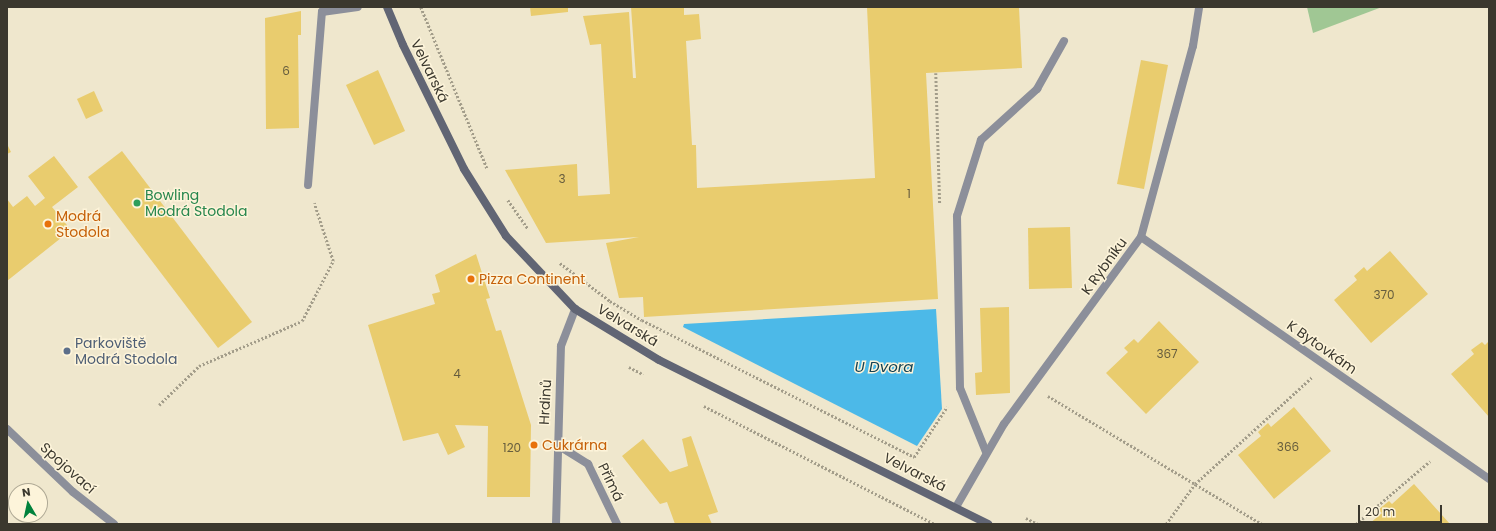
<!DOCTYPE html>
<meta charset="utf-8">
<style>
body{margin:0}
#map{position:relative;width:1496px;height:531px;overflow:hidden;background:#efe7cd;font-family:Poppins,sans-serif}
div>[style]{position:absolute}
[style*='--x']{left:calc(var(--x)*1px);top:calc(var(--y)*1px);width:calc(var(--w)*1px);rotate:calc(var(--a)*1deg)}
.green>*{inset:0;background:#a0c794}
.water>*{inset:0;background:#4cb9e8}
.building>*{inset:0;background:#e9cc6e}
.path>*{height:2.5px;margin-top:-1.25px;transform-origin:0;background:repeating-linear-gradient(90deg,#a39d8a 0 2px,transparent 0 4px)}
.service>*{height:8px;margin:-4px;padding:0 4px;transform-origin:4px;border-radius:4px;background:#8c8f9a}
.minor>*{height:8px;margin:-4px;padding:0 4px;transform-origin:4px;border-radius:4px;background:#8c8f9a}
.tertiary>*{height:8px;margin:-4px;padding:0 4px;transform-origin:4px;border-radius:4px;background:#8c8f9a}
.secondary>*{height:8px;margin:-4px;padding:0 4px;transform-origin:4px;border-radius:4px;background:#616574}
.dots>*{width:11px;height:11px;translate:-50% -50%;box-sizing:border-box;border:2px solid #fdf4da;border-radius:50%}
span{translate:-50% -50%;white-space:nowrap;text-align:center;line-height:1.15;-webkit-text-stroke:3px #fdf4da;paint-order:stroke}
.number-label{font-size:12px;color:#665d3e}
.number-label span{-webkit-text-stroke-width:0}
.street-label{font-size:14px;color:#3b382e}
.leisure-label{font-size:14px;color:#27864d}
.left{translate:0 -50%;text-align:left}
.food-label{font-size:14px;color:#c56008}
.service-label{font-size:14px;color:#4e5e75}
.water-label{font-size:15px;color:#124154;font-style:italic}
.frame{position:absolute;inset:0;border:8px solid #3b382e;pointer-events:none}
.north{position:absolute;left:8px;top:483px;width:40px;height:40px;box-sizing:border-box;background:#fdf4da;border:1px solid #afa995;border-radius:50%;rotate:351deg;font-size:11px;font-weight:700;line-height:16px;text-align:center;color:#3b382e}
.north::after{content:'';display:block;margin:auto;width:14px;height:18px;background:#01823c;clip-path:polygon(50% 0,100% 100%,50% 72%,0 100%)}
.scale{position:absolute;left:1358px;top:505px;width:84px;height:18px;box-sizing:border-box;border:2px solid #3b382e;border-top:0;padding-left:5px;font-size:12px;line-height:14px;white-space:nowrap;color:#3b382e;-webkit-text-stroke:3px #fdf4da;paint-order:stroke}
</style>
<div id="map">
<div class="green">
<i style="clip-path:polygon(1307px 7px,1382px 7px,1313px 33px)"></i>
</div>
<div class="water">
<i style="clip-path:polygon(936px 309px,942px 409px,917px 446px,683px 327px,684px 324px)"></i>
</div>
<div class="building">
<i style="clip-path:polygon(530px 7px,568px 7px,568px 12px,531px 16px)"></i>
<i style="clip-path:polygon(631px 7px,684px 7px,684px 15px,699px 14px,701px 39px,686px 41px,692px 145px,696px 145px,697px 188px,875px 178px,867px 7px,1019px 7px,1022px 68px,926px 73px,938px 299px,644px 317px,643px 297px,619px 298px,606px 243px,639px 237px,546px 243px,505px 170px,577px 164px,578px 196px,610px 194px,601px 44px,590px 45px,583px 16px,629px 12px,633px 78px,636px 78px)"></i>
<i style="clip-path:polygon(301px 11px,301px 35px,298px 35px,299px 128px,266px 129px,265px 18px)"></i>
<i style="clip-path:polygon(1141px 60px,1168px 65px,1144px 189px,1117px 184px)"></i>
<i style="clip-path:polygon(378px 70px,405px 131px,374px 145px,346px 85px)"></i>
<i style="clip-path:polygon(94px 91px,103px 111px,86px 119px,77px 99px)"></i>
<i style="clip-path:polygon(7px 144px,11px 152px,7px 154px)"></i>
<i style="clip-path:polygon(122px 151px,252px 322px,218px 348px,88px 177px)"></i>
<i style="clip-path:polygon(54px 156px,78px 187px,52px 207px,71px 230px,7px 281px,7px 199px,13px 207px,27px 196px,35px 206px,45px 198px,28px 176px)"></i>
<i style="clip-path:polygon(1070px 227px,1072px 288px,1029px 289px,1028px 228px)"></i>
<i style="clip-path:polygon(1390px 251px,1428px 294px,1371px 343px,1334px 300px,1357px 280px,1354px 276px,1364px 267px,1367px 271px)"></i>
<i style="clip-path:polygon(476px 254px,490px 298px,486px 299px,496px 331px,501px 330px,531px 425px,530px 497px,487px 497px,488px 426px,455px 425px,465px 447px,448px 455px,438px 433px,403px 441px,368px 325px,435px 304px,432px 294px,440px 292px,435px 275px)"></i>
<i style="clip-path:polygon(1009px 307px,1010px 393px,976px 395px,975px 373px,982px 372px,980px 308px)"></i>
<i style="clip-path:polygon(1159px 321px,1199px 362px,1146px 414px,1106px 373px,1128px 352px,1124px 348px,1134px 339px,1138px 343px)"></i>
<i style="clip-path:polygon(1489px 341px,1489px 417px,1451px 374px,1474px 354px,1471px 350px,1482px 342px,1485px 345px)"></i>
<i style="clip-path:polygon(1294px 407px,1331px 451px,1274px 499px,1238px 455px,1261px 436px,1258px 432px,1268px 423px,1271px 427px)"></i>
<i style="clip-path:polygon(691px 436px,718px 512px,708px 515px,712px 524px,675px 524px,667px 502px,660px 504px,622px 456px,643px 439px,670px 472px,688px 466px,682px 439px)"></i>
<i style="clip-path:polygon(1414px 484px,1450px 524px,1369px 524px,1382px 513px,1378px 510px,1389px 501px,1392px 504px)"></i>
</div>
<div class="path">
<i style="--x:421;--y:7;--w:174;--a:67.7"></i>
<i style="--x:936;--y:73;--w:131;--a:88.3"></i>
<i style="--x:508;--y:200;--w:35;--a:55"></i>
<i style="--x:560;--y:263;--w:63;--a:37.2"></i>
<i style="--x:610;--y:301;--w:37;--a:31"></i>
<i style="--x:642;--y:320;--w:305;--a:26.7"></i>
<i style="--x:914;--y:457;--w:60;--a:-56.6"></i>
<i style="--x:629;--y:367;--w:16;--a:27"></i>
<i style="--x:1048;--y:396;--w:249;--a:30.9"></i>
<i style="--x:159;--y:405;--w:56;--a:-44.3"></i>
<i style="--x:199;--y:366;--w:112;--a:-23.6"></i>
<i style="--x:302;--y:321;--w:68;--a:-62.7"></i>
<i style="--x:333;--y:261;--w:61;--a:-108.1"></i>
<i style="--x:704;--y:406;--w:259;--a:27.1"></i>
<i style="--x:1026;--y:518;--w:13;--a:27"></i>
<i style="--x:1166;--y:524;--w:49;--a:-54.1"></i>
<i style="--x:1195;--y:484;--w:159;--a:-42.4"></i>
<i style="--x:1356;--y:524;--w:97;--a:-40.4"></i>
</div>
<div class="service">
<i style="--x:308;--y:185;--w:174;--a:-85.4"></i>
<i style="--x:322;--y:12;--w:36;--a:-8"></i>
<i style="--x:986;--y:452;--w:69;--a:-112.1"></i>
<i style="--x:960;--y:388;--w:172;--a:-91"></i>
<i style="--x:957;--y:216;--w:80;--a:-72.5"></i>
<i style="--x:981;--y:140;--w:76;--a:-42.3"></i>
<i style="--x:1037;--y:89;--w:55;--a:-60.6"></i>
</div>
<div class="minor">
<i style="--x:1141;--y:237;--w:424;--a:34.8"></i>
<i style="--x:7;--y:429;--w:91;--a:43.7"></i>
<i style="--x:73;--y:492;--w:52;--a:38"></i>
<i style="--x:556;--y:444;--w:38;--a:32"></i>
<i style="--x:588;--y:464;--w:67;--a:64.2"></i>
<i style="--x:956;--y:507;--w:96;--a:-60"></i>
<i style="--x:1004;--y:424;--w:232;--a:-53.8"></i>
<i style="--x:1141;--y:237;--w:198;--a:-74.8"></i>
<i style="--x:1193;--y:46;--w:39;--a:-81"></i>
</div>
<div class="tertiary">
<i style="--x:556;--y:524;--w:178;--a:-88.4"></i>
<i style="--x:561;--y:346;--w:40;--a:-69"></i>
</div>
<div class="secondary">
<i style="--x:387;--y:7;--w:41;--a:67.2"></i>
<i style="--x:403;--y:45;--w:138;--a:63.8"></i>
<i style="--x:464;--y:169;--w:79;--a:57.9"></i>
<i style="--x:506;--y:236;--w:100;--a:46.6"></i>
<i style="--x:575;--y:309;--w:98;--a:31.3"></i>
<i style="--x:659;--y:360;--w:368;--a:26.5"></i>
</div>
<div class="dots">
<i style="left:137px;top:203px;background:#2e9e5b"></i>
<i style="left:48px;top:224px;background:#e8710a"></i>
<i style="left:471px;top:279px;background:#e8710a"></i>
<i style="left:67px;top:351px;background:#5c6f8a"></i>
<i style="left:534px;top:445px;background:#e8710a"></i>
</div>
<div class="number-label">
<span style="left:286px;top:71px">6</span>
<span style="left:562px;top:179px">3</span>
<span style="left:909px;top:194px">1</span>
<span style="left:1384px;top:295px">370</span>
<span style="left:1167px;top:354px">367</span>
<span style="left:457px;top:374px">4</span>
<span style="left:1288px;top:447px">366</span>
<span style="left:512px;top:448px">120</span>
</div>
<div class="street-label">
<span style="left:430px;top:71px;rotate:64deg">Velvarská</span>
<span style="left:1104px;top:266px;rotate:-54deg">K Rybníku</span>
<span style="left:628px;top:325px;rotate:31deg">Velvarská</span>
<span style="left:1322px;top:347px;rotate:35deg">K Bytovkám</span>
<span style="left:545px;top:402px;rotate:-87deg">Hrdinů</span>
<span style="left:68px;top:468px;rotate:42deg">Spojovací</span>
<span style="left:915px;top:472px;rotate:27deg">Velvarská</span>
<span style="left:611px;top:482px;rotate:64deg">Přímá</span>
</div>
<div class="leisure-label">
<span class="left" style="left:145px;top:203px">Bowling<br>Modrá Stodola</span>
</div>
<div class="food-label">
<span class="left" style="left:56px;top:224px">Modrá<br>Stodola</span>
<span class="left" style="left:479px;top:279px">Pizza Continent</span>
<span class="left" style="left:542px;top:445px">Cukrárna</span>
</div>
<div class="service-label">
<span class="left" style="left:75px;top:351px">Parkoviště<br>Modrá Stodola</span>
</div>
<div class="water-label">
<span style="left:884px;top:367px">U Dvora</span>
</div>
<div class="frame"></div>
<div class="north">N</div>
<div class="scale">20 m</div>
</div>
